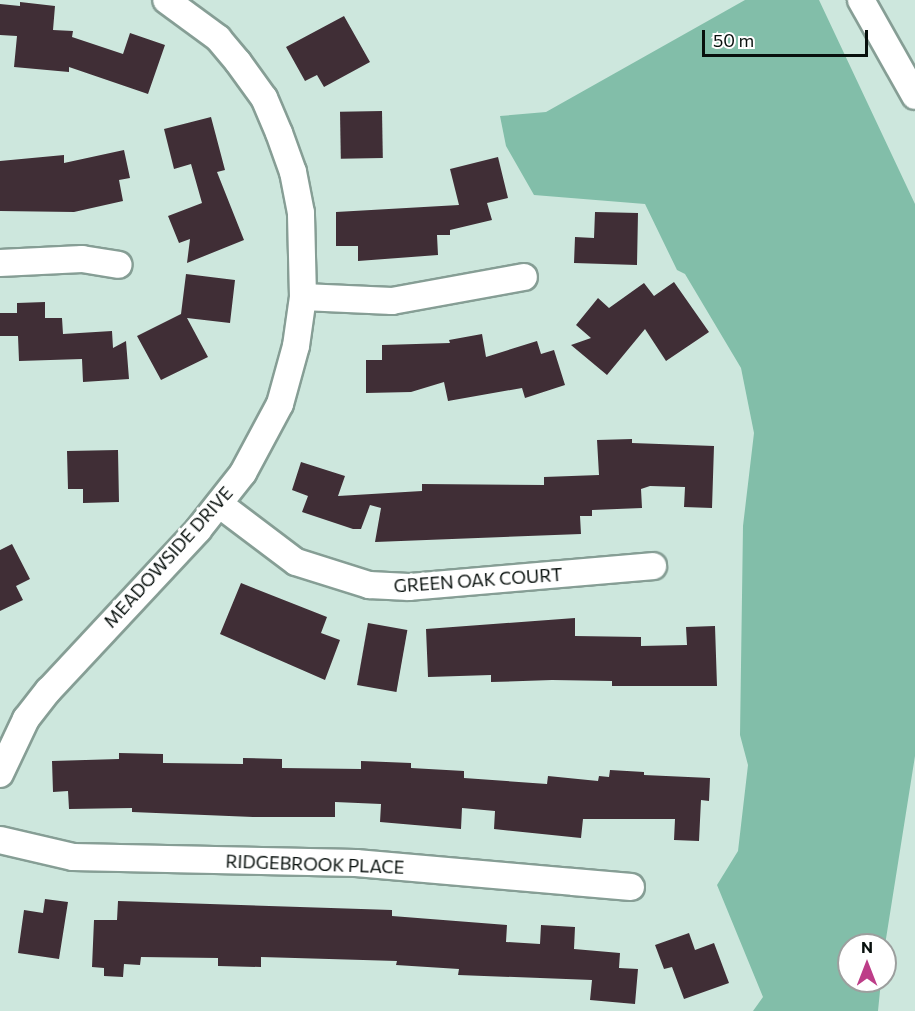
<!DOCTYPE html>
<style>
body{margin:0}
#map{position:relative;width:915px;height:1011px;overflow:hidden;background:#cde7dd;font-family:Commissioner,sans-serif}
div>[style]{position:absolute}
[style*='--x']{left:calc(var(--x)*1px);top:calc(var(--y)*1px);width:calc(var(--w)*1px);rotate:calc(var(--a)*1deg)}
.green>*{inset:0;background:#82bea9}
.building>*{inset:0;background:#402e36;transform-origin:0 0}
.roads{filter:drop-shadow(2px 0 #869e95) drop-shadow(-2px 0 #869e95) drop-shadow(0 2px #869e95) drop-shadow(0 -2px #869e95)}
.minor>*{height:26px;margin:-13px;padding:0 13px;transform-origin:13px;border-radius:13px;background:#fff}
span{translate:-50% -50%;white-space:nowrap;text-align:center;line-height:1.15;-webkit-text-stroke:6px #fff;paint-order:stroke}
.street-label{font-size:18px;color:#08100d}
.north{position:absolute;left:837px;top:933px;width:60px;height:60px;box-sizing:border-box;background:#fff;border:2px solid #9c9f9e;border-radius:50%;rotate:0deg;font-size:16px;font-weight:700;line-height:24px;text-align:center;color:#08100d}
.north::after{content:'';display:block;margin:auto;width:21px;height:27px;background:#bd3d88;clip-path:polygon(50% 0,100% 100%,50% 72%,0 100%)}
.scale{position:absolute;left:702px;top:30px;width:166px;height:27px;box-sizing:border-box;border:3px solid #08100d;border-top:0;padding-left:8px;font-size:18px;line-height:21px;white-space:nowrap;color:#08100d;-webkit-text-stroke:4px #fff;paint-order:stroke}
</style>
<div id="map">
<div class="green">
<div style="clip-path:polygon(745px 0,819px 0,915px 204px,915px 756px,885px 945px,849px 945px,849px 981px,881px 981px,878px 1011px,753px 1011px,763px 997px,717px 885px,738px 851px,748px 765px,740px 735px,743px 526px,754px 433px,741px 368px,685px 274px,677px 270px,645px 204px,534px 195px,506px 146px,500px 116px,546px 112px)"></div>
</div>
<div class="building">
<div style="clip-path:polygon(20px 2px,55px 6px,53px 30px,73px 31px,72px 37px,123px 54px,130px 33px,165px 45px,148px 94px,69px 67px,69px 72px,14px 67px,17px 36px,0 35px,0 4px,20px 6px)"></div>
<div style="clip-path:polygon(344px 16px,370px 62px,324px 87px,317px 75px,305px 81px,286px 47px)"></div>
<div style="left:382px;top:111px;width:47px;height:42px;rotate:89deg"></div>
<div style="clip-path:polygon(211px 117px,225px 170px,217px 172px,244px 240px,187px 263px,190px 239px,179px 243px,168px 216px,202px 203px,191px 164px,174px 169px,164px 129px)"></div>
<div style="clip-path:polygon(124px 150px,130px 178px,119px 180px,123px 201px,74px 212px,0 211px,0 161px,64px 155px,64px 163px)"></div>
<div style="clip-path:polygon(498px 157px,508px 198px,487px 203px,492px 220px,450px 230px,450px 235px,437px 235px,438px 255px,358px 261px,358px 246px,336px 246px,336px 212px,459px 205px,450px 169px)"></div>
<div style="clip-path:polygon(595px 212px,638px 213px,637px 265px,574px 263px,575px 237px,594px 238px)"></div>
<div style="clip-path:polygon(186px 274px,235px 280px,230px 323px,187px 318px,208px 357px,161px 380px,137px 336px,181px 314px)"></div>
<div style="clip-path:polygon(674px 282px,709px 332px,666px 361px,645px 329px,607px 375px,571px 345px,591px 338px,576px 325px,598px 298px,609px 308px,644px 283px,654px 296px)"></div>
<div style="clip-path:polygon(45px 302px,45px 318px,62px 318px,63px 334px,112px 331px,113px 348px,126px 341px,129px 379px,83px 382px,82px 359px,19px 361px,18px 336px,0 336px,0 313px,17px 313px,17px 303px)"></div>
<div style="clip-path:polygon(482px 334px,486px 357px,537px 341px,541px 354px,554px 350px,565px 385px,525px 398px,522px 388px,448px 401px,444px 382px,411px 392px,366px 393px,366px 360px,382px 360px,382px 345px,450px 343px,449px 340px)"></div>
<div style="clip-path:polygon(632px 439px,632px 443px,714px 446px,712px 508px,684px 507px,685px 487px,650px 486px,641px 489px,642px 508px,592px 510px,592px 516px,580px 516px,581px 534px,375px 542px,381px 508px,370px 505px,361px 529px,353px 529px,302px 512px,308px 496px,292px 490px,301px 462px,345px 476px,338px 496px,422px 491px,422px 484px,544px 485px,544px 477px,599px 475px,597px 440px)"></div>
<div style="clip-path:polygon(118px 450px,119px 502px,83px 503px,83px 489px,68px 489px,67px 451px)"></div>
<div style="clip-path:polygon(12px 544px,30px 579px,16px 586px,23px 600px,0 611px,0 550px)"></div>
<div style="clip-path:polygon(241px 583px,327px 617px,321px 633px,340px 640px,325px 680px,220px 634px)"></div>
<div style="clip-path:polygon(575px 618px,575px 636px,641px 637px,641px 646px,687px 645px,686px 627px,715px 626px,717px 686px,612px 686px,612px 681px,552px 680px,491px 682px,491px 675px,428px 677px,426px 629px)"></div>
<div style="left:368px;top:623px;width:40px;height:63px;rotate:10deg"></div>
<div style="clip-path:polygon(119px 753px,163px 754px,163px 763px,243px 764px,243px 758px,282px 759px,282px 768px,361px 769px,361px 761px,411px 763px,411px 768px,464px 771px,464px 778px,547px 784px,548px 776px,598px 781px,599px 776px,609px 777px,610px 770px,644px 772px,644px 775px,710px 778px,709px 801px,701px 800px,699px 841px,674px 840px,675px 819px,583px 819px,581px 838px,494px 829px,495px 811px,462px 808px,461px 829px,380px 822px,381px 804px,335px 802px,335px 817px,253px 817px,132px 812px,132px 808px,69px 809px,68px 791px,53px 792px,52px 761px,119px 759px)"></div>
<div style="clip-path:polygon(45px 899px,68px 902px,59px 959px,18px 953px,24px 910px,43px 913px)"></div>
<div style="clip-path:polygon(118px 901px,392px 910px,392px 916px,507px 925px,506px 942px,540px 944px,541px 925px,575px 927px,574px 949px,620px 953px,619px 968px,638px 969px,635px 1004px,590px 1000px,592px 980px,458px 975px,459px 969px,396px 965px,397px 961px,261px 957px,261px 967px,218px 966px,218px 958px,141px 957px,140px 965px,124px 964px,123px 977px,104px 976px,104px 968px,92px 967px,94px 920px,117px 920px)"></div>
<div style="clip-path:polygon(689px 933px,695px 950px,714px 943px,729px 983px,684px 999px,672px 967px,664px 969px,655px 945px)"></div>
</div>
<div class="roads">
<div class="minor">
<div style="--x:861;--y:0;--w:110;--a:60.6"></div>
<div style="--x:0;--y:263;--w:82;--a:-2.8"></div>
<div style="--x:82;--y:259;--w:37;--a:9"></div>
<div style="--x:303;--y:297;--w:89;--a:2.6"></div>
<div style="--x:392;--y:301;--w:134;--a:-10.3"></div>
<div style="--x:219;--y:504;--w:96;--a:37"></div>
<div style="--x:296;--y:562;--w:77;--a:17.5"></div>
<div style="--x:369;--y:585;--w:40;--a:2.9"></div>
<div style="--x:409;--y:587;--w:245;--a:-4.9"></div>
<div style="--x:0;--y:774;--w:61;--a:-64.7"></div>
<div style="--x:26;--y:719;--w:37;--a:-52"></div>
<div style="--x:49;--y:690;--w:219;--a:-47"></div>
<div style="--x:198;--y:530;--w:73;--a:-51.7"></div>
<div style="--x:243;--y:473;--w:78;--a:-61.8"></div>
<div style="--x:280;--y:404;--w:60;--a:-74.6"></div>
<div style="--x:296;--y:346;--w:49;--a:-81.9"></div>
<div style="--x:303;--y:297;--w:84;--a:-91.4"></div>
<div style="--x:301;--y:213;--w:42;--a:-101"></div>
<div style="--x:293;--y:172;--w:41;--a:-109.7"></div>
<div style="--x:279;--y:133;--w:38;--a:-113"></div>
<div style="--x:264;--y:98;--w:44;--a:-125.8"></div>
<div style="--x:238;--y:62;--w:31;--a:-130"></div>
<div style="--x:218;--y:38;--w:64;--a:-143.8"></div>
<div style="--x:0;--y:840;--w:75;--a:13.1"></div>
<div style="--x:73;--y:857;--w:283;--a:1.2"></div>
<div style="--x:356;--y:863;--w:276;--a:5"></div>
</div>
</div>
<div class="street-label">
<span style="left:168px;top:557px;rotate:-48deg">MEADOWSIDE DRIVE</span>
<span style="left:478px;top:580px;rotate:-4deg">GREEN OAK COURT</span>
<span style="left:315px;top:864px;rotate:2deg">RIDGEBROOK PLACE</span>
</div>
<div class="north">N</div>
<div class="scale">50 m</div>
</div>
